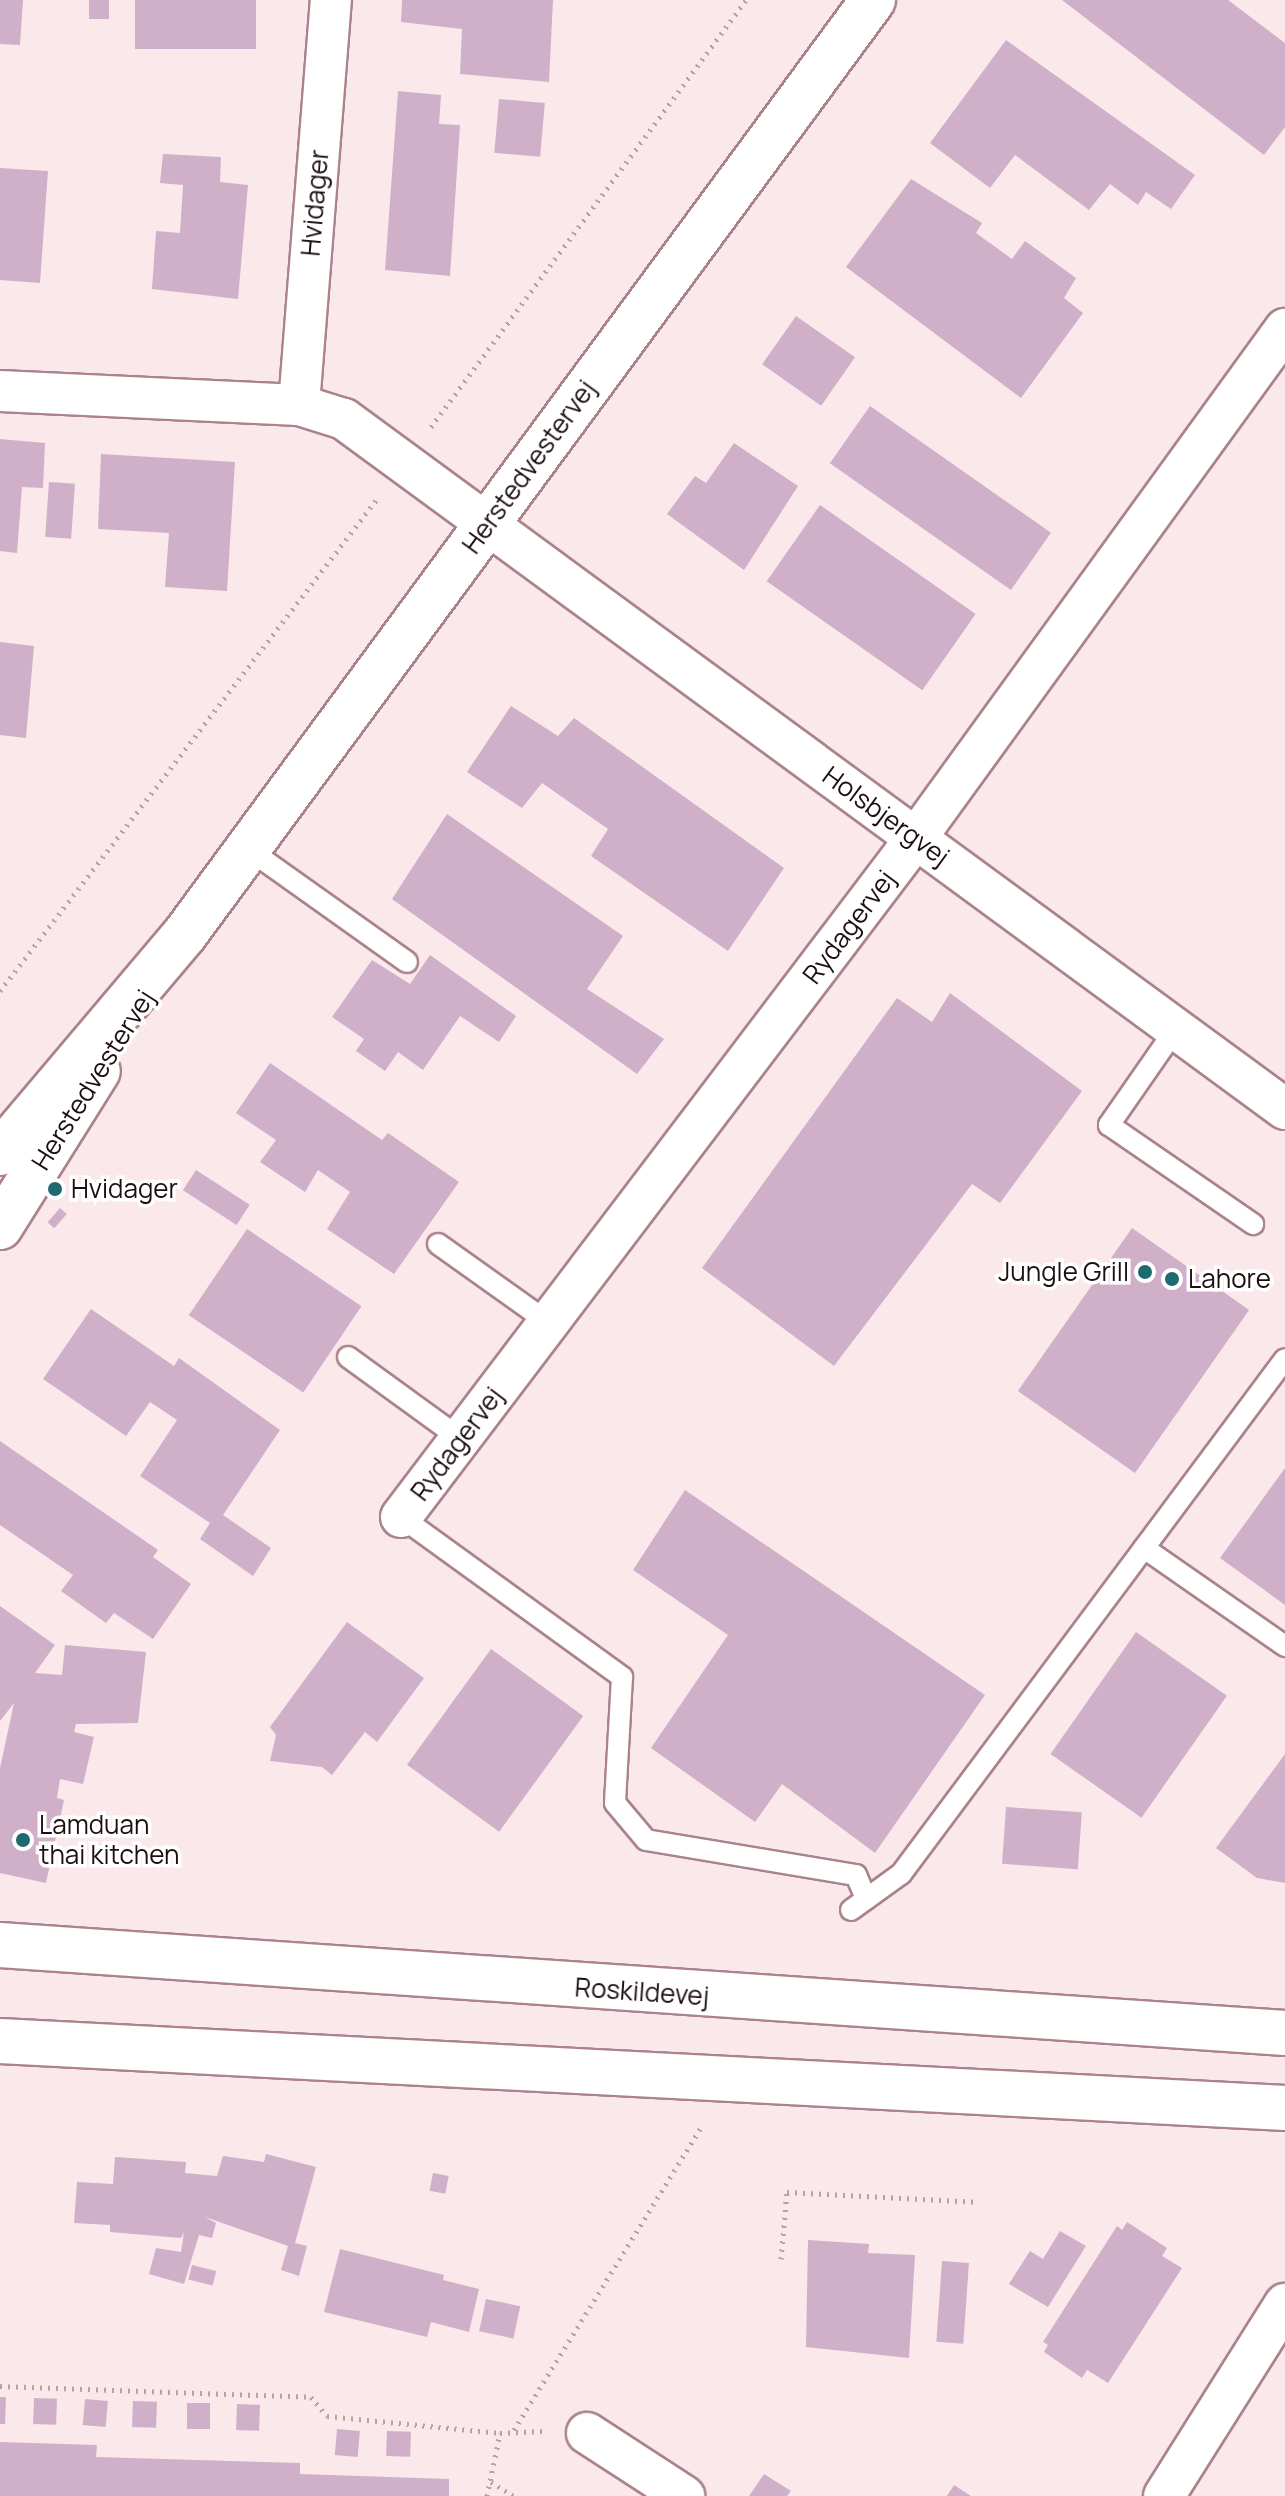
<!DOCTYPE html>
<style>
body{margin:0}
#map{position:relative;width:1285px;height:2496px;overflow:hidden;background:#fae8eb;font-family:Manrope,sans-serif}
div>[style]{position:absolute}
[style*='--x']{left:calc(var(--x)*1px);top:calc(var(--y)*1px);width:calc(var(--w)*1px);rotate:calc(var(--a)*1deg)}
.building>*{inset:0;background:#d0b0c8;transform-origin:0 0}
.path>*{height:5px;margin-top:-2.5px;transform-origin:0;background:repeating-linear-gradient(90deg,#b3a3a5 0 2px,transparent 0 8px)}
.roads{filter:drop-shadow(2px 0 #ab838a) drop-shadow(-2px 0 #ab838a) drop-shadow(0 2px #ab838a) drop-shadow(0 -2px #ab838a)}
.lane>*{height:20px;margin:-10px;padding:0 10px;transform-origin:10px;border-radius:10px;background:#fff}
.street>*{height:40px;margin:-20px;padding:0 20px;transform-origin:20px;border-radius:20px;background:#fff}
.secondary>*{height:44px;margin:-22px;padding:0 22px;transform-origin:22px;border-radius:22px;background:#fff}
.dots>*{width:22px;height:22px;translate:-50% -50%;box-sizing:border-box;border:4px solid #fff;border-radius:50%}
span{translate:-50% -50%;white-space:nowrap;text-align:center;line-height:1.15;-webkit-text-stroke:7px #fff;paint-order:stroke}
.street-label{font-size:26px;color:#1d0f11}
.poi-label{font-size:26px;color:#1d0f11}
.left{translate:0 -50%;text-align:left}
.right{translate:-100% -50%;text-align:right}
</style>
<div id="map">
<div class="building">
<div style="clip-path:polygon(0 0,23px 0,20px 45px,0 44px)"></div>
<div style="left:89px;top:0;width:20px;height:19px"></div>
<div style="left:135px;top:0;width:121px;height:49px"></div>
<div style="clip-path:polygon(402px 0,553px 0,549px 82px,460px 74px,462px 29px,401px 22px)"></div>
<div style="clip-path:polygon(1062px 0,1228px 0,1285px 43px,1285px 127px,1264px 155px)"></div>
<div style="clip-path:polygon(1006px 40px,1195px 175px,1171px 209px,1146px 192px,1138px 205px,1110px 184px,1089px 210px,1015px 155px,990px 188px,930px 143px)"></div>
<div style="clip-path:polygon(398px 91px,441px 95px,439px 124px,460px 125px,450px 276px,385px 270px)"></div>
<div style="left:499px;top:99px;width:46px;height:54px;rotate:5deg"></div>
<div style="clip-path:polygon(163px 154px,221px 157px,220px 182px,248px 185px,238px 299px,152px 289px,156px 231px,180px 233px,183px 185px,160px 183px)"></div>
<div style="clip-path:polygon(0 168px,48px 171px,40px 283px,0 280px)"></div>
<div style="clip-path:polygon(911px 179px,982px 223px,976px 233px,1012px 259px,1025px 241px,1076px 278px,1064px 298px,1083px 313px,1021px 398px,846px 267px)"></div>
<div style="left:796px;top:316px;width:72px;height:59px;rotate:35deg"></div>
<div style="left:870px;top:406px;width:221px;height:70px;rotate:35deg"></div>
<div style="clip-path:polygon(0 439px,45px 443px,43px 488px,22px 487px,17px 553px,0 551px)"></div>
<div style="clip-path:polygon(734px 443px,798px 486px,744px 570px,667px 514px,695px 476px,706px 483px)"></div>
<div style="clip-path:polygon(101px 454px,235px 462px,227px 591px,165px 587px,169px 533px,98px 529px)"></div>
<div style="left:49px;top:482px;width:26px;height:55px;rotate:4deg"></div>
<div style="left:820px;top:505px;width:190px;height:93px;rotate:35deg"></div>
<div style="clip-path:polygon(0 642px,34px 646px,26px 738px,0 735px)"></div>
<div style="clip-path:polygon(511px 706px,558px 736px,574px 718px,784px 868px,728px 951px,591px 856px,608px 829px,542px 783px,522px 808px,467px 772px)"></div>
<div style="clip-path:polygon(447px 814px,623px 936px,587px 989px,664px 1039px,637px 1074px,392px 899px)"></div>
<div style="clip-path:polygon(430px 955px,516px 1016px,499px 1042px,460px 1016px,423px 1070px,398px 1052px,385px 1071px,356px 1051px,364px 1039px,332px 1017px,372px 960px,410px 984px)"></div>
<div style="clip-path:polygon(950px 993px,1082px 1091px,1000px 1203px,972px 1184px,834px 1366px,702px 1268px,897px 998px,932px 1022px)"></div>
<div style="clip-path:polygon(270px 1063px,382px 1140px,388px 1133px,459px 1182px,394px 1274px,327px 1229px,350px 1192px,318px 1170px,305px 1192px,260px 1162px,276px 1140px,236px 1113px)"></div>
<div style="left:196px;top:1170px;width:64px;height:24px;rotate:33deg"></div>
<div style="left:60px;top:1208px;width:9px;height:19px;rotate:41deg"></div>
<div style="left:1132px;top:1228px;width:143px;height:199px;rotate:35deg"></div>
<div style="left:247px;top:1229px;width:138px;height:104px;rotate:34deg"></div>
<div style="clip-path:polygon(91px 1309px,174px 1366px,179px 1358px,280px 1430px,223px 1515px,271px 1548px,253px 1576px,200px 1539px,210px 1523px,140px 1476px,177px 1420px,150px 1402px,126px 1436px,43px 1379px)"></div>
<div style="clip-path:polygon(0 1441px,158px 1550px,153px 1557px,191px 1584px,153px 1639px,114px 1613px,106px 1623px,61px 1591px,73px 1575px,0 1525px)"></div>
<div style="clip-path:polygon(1285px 1468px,1285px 1605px,1220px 1558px)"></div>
<div style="clip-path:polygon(685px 1490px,985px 1695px,875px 1853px,782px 1784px,755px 1822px,651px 1748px,728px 1635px,633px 1570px)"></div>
<div style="clip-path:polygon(0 1606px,55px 1645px,35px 1673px,62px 1675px,65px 1645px,146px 1652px,138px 1723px,76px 1724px,74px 1732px,94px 1737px,83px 1784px,60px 1779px,57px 1798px,64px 1800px,46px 1883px,0 1873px,0 1768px,14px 1703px,0 1721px)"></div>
<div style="clip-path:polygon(347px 1622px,424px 1678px,377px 1742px,365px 1732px,332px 1775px,322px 1767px,270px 1761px,276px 1735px,270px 1727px)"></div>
<div style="left:1136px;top:1632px;width:111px;height:149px;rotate:35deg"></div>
<div style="left:491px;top:1649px;width:114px;height:143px;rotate:36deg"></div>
<div style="clip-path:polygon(1285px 1754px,1285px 1883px,1257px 1878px,1216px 1848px)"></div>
<div style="left:1006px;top:1807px;width:76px;height:57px;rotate:4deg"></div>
<div style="clip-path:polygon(266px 2154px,316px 2167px,295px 2243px,307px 2246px,299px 2276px,281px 2270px,288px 2246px,205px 2217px,216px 2223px,212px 2238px,199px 2235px,184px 2284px,149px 2274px,156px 2248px,181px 2252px,184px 2232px,181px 2238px,110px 2232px,110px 2225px,74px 2223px,77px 2182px,113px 2184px,115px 2157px,186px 2162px,185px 2173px,217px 2176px,223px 2156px,264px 2162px)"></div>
<div style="left:433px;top:2173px;width:16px;height:18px;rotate:11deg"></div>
<div style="clip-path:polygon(1127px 2222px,1167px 2248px,1162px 2256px,1182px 2268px,1108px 2383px,1087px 2370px,1082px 2378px,1044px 2352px,1048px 2345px,1043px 2342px,1117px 2226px,1122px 2230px)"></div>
<div style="clip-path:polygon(1060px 2231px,1086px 2246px,1048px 2307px,1009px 2284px,1030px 2251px,1043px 2259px)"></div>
<div style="clip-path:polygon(808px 2240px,869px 2244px,868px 2253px,915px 2255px,909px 2358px,806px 2347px)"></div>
<div style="clip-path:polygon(340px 2249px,444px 2275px,443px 2280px,479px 2289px,469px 2332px,431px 2322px,427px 2337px,324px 2312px)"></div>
<div style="left:942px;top:2261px;width:27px;height:81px;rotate:4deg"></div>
<div style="left:192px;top:2265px;width:25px;height:15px;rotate:14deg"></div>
<div style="left:486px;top:2299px;width:35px;height:33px;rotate:12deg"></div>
<div style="clip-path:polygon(0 2397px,6px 2397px,5px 2424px,0 2424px)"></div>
<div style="left:34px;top:2398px;width:23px;height:26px;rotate:2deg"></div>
<div style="left:85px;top:2399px;width:23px;height:26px;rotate:5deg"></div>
<div style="left:133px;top:2401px;width:24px;height:26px;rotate:2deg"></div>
<div style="left:187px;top:2403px;width:23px;height:26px"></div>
<div style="left:237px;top:2404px;width:23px;height:26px;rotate:2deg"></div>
<div style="left:337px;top:2429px;width:23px;height:26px;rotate:5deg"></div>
<div style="left:387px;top:2431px;width:24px;height:25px;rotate:2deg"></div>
<div style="clip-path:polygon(0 2442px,97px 2445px,96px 2457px,300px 2463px,300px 2474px,449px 2479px,449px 2496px,0 2496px)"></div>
<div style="clip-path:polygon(764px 2474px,791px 2491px,787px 2496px,749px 2496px)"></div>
<div style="clip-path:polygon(954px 2485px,971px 2496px,947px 2496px)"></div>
</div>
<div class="path">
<div style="--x:431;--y:427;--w:531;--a:-53.58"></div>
<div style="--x:0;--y:991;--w:620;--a:-52.54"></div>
<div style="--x:781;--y:2259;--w:67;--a:-84.9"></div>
<div style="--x:787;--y:2192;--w:188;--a:3"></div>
<div style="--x:0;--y:2386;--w:311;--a:2"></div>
<div style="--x:311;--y:2397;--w:25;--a:50"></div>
<div style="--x:327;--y:2416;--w:174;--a:5.6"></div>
<div style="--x:514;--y:2430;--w:360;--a:-58.3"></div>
<div style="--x:491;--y:2482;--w:26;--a:32"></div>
<div style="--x:487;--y:2496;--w:64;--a:-78.3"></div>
<div style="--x:500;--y:2433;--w:42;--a:-2.7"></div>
</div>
<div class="roads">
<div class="lane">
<div style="--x:248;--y:849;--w:195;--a:35.4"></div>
<div style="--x:1175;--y:1030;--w:116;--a:124.8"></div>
<div style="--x:1109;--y:1125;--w:175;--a:34.5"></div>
<div style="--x:438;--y:1244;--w:136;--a:35.4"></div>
<div style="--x:348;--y:1357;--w:140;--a:36"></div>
<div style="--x:401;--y:1517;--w:273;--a:35.9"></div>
<div style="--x:622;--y:1677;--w:126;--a:93.2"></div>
<div style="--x:615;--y:1803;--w:48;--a:50"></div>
<div style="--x:646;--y:1840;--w:213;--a:9.5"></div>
<div style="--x:856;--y:1875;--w:26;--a:67"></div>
<div style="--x:1144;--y:1548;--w:172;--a:34.8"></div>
<div style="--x:851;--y:1910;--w:62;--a:-35.8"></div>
<div style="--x:901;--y:1874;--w:642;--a:-53.29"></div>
</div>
<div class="street">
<div style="--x:0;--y:391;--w:299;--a:2.7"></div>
<div style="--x:299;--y:405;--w:47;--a:17.3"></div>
<div style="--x:344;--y:419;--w:1167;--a:36.25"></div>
<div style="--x:299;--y:405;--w:406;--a:-85.5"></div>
<div style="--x:401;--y:1517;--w:852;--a:-52.82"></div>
<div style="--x:916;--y:838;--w:629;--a:-54.06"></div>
<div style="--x:587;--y:2433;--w:116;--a:33"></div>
<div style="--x:1164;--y:2496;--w:227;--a:-57.8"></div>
</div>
<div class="secondary">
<div style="--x:0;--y:1153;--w:287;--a:-49.8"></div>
<div style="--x:185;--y:934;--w:1160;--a:-53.62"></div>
<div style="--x:0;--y:1227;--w:184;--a:-57.9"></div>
<div style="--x:0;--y:1945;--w:1288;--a:3.92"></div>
<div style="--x:0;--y:2041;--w:1287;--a:2.98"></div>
</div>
</div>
<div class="dots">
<div style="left:55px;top:1189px;background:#1e6a71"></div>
<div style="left:1145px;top:1272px;background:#1e6a71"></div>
<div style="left:1172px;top:1279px;background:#1e6a71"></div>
<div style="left:23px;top:1840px;background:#1e6a71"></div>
</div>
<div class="street-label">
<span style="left:315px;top:203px;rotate:-85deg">Hvidager</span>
<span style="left:529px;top:467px;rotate:-54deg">Herstedvestervej</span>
<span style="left:886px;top:816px;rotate:36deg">Holsbjergvej</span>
<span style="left:849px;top:927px;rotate:-53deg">Rydagervej</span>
<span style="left:93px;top:1080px;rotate:-58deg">Herstedvestervej</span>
<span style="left:457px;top:1444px;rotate:-53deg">Rydagervej</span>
<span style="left:642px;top:1992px;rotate:4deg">Roskildevej</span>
</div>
<div class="poi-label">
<span class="left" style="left:71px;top:1189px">Hvidager</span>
<span class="right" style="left:1129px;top:1272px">Jungle Grill</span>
<span class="left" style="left:1188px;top:1279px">Lahore</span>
<span class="left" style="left:39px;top:1840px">Lamduan<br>thai kitchen</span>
</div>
</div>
